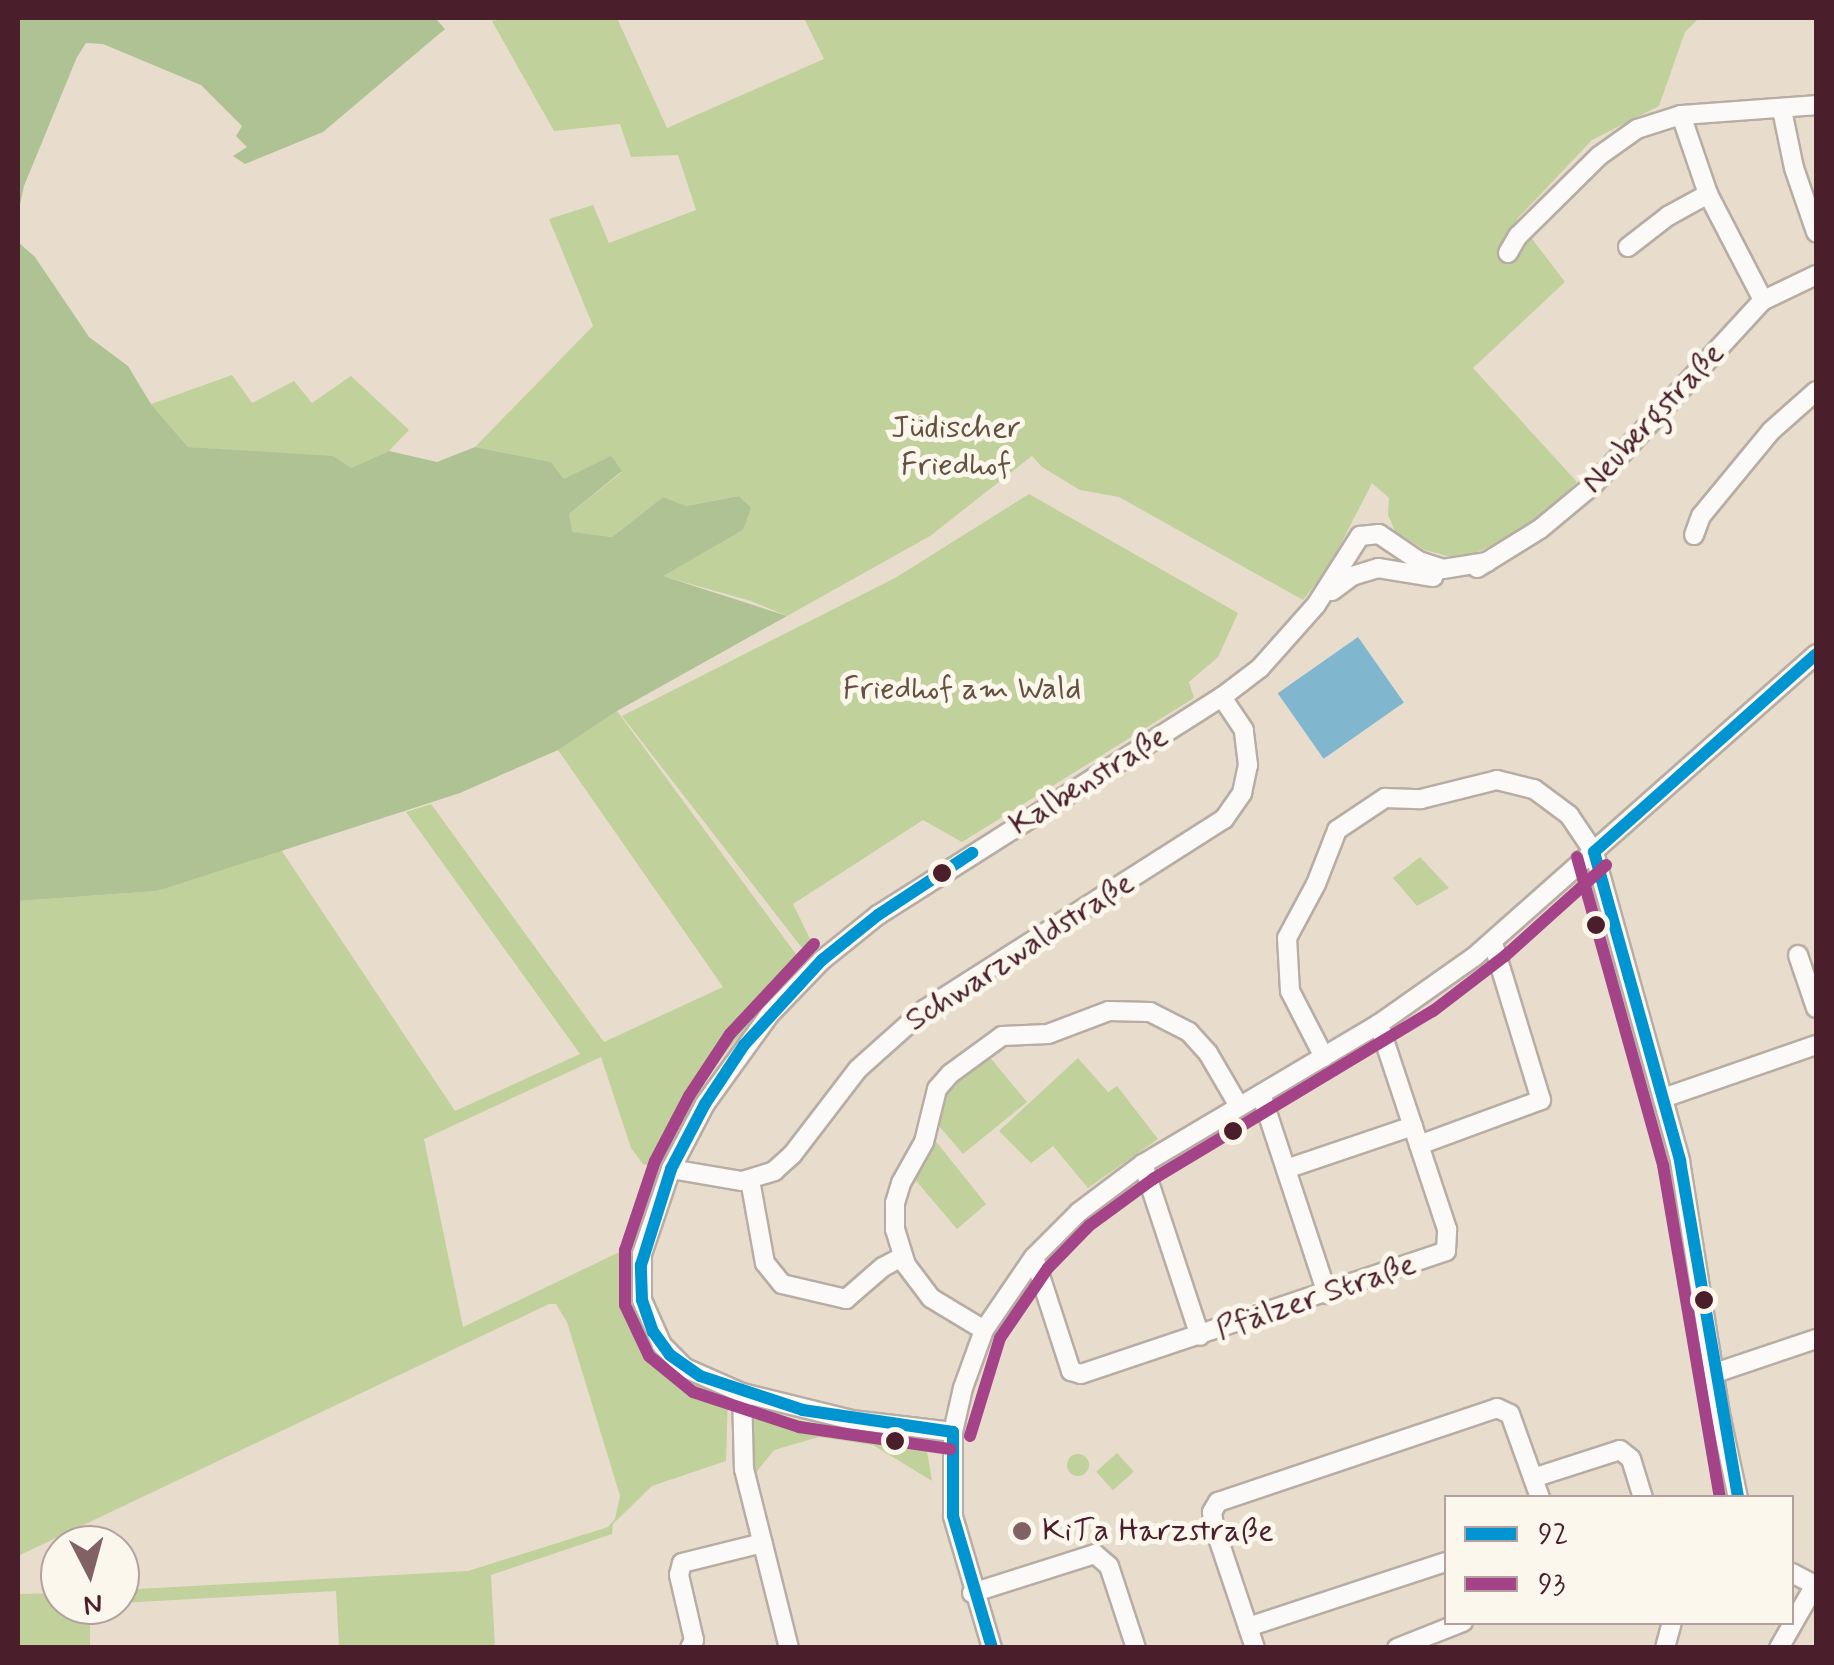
<!DOCTYPE html>
<meta charset="utf-8">
<style>
body{margin:0}
#map{position:relative;width:1834px;height:1665px;overflow:hidden;background:#e8ddcd;font-family:Mynerve,sans-serif}
div>[style]{position:absolute}
[style*='--x']{left:calc(var(--x)*1px);top:calc(var(--y)*1px);width:calc(var(--w)*1px);rotate:calc(var(--a)*1deg)}
.green>*{inset:0;background:#c0d19b;transform-origin:0 0}
.round{border-radius:50%}
.forest>*{inset:0;background:#afc293}
.water>*{inset:0;background:#80b6ce;transform-origin:0 0}
.roads{filter:drop-shadow(2px 0 #b8ada4) drop-shadow(-2px 0 #b8ada4) drop-shadow(0 2px #b8ada4) drop-shadow(0 -2px #b8ada4)}
.street>*{height:18px;margin:-9px;padding:0 9px;transform-origin:9px;border-radius:9px;background:#fcfaf8}
.bus-1>*{height:12px;margin:-6px;padding:0 6px;transform-origin:6px;border-radius:6px;background:#0095d0}
.bus-2>*{height:12px;margin:-6px;padding:0 6px;transform-origin:6px;border-radius:6px;background:#a54388}
.dots>*{width:28px;height:28px;translate:-50% -50%;box-sizing:border-box;border:5px solid #fbf7ec;border-radius:50%}
span{translate:-50% -50%;white-space:nowrap;text-align:center;line-height:1.15;-webkit-text-stroke:10px #fbf7ec;paint-order:stroke}
.street-label{font-size:32px;color:#4a1f2b}
.park-label{font-size:32px;color:#645140}
.poi-label{font-size:32px;color:#4a1f2b}
.left{translate:0 -50%;text-align:left}
.frame{position:absolute;inset:0;border:20px solid #4a1f2b;pointer-events:none}
.legend{position:absolute;left:1444px;top:1495px;width:350px;height:130px;box-sizing:border-box;background:#fbf7ec;border:2px solid #b4a19f;margin:0;padding:12px 18px;list-style:none;font-size:30px;color:#4a1f2b}
.legend li{display:flex;align-items:center;gap:20px;height:50px}
.legend b{width:50px;border:2px solid #b4a19f}
.north{position:absolute;left:40px;top:1525px;width:100px;height:100px;box-sizing:border-box;background:#fbf7ec;border:2px solid #b4a19f;border-radius:50%;rotate:174deg;font-size:28px;font-weight:700;line-height:40px;text-align:center;color:#4a1f2b}
.north::after{content:'';display:block;margin:auto;width:35px;height:45px;background:#816264;clip-path:polygon(50% 0,100% 100%,50% 72%,0 100%)}
</style>
<div id="map">
<div class="green">
<div style="clip-path:polygon(508px 18px,617px 18px,667px 128px,824px 59px,804px 18px,1699px 18px,1685px 32px,1659px 106px,1592px 140px,1517px 219px,1565px 282px,1473px 368px,1577px 482px,1550px 509px,1511px 536px,1469px 556px,1447px 556px,1425px 550px,1395px 531px,1388px 515px,1389px 498px,1372px 483px,1329px 567px,1303px 600px,1119px 497px,1080px 490px,1042px 467px,1032px 456px,930px 536px,787px 616px,751px 601px,662px 576px,743px 530px,739px 496px,685px 506px,663px 497px,612px 537px,571px 532px,569px 514px,622px 472px,564px 479px,551px 462px,475px 447px,593px 326px,549px 219px,593px 205px,609px 243px,696px 210px,678px 155px,631px 157px,620px 124px,554px 131px,492px 21px)"></div>
<div style="clip-path:polygon(232px 375px,252px 403px,294px 381px,312px 403px,351px 376px,409px 430px,389px 451px,351px 468px,254px 452px,188px 447px,151px 404px)"></div>
<div style="clip-path:polygon(1029px 494px,1238px 613px,1218px 657px,1189px 682px,1194px 698px,962px 842px,923px 820px,793px 904px,812px 943px,802px 948px,622px 716px,895px 578px)"></div>
<div style="clip-path:polygon(617px 711px,801px 961px,712px 1069px,659px 1168px,643px 1164px,631px 1148px,601px 1057px,424px 1139px,463px 1327px,632px 1246px,631px 1305px,644px 1338px,662px 1363px,692px 1383px,728px 1396px,726px 1461px,652px 1486px,613px 1524px,612px 1534px,491px 1575px,495px 1647px,339px 1647px,336px 1591px,120px 1603px,120px 1590px,468px 1571px,608px 1527px,615px 1519px,620px 1496px,567px 1322px,556px 1304px,549px 1304px,18px 1556px,18px 901px,157px 891px,280px 848px,455px 1111px,580px 1054px,406px 812px,431px 804px,604px 1042px,723px 987px,558px 750px)"></div>
<div style="clip-path:polygon(1420px 857px,1449px 888px,1417px 906px,1393px 878px)"></div>
<div style="clip-path:polygon(987px 1054px,1027px 1102px,963px 1154px,939px 1126px,941px 1102px,946px 1088px)"></div>
<div style="clip-path:polygon(1078px 1058px,1108px 1092px,1117px 1086px,1158px 1139px,1088px 1188px,1053px 1146px,1031px 1163px,999px 1131px)"></div>
<div style="clip-path:polygon(934px 1139px,986px 1204px,957px 1229px,912px 1176px)"></div>
<div style="clip-path:polygon(765px 1412px,842px 1430px,899px 1435px,926px 1445px,932px 1481px,873px 1445px,819px 1437px,774px 1450px,754px 1475px,749px 1417px)"></div>
<div style="left:1117px;top:1453px;width:25px;height:28px;rotate:48deg"></div>
<div class="round" style="left:1067px;top:1454px;width:22px;height:22px"></div>
<div style="clip-path:polygon(60px 1593px,60px 1605px,90px 1605px,90px 1647px,18px 1647px,18px 1594px)"></div>
</div>
<div class="forest">
<div style="clip-path:polygon(18px 18px,435px 18px,445px 29px,323px 132px,245px 164px,233px 156px,247px 147px,236px 136px,242px 126px,201px 85px,103px 44px,86px 43px,77px 57px,24px 186px,18px 214px)"></div>
<div style="clip-path:polygon(18px 242px,35px 257px,89px 337px,128px 366px,151px 404px,188px 447px,333px 456px,351px 468px,389px 451px,437px 462px,475px 447px,551px 462px,564px 479px,611px 456px,622px 471px,569px 514px,572px 532px,612px 537px,663px 497px,686px 506px,739px 496px,751px 508px,743px 530px,663px 576px,787px 616px,617px 711px,558px 750px,460px 793px,157px 891px,18px 901px)"></div>
</div>
<div class="water">
<div style="left:1358px;top:637px;width:80px;height:98px;rotate:55deg"></div>
</div>
<div class="roads">
<div class="street">
<div style="--x:1782;--y:110;--w:59;--a:78.3"></div>
<div style="--x:1794;--y:168;--w:68;--a:71"></div>
<div style="--x:1681;--y:115;--w:83;--a:71.1"></div>
<div style="--x:1708;--y:194;--w:119;--a:62.6"></div>
<div style="--x:1628;--y:247;--w:51;--a:-37.8"></div>
<div style="--x:1668;--y:216;--w:46;--a:-28.8"></div>
<div style="--x:1508;--y:253;--w:20;--a:-60"></div>
<div style="--x:1518;--y:236;--w:114;--a:-44.6"></div>
<div style="--x:1599;--y:156;--w:47;--a:-35.4"></div>
<div style="--x:1637;--y:129;--w:46;--a:-17.7"></div>
<div style="--x:1681;--y:115;--w:135;--a:-4.2"></div>
<div style="--x:1694;--y:535;--w:20;--a:-70"></div>
<div style="--x:1701;--y:516;--w:110;--a:-50.5"></div>
<div style="--x:1771;--y:431;--w:60;--a:-41.6"></div>
<div style="--x:1477;--y:568;--w:74;--a:-31.8"></div>
<div style="--x:1540;--y:529;--w:69;--a:-39.7"></div>
<div style="--x:1593;--y:485;--w:250;--a:-47.4"></div>
<div style="--x:1762;--y:301;--w:60;--a:-25.7"></div>
<div style="--x:1332;--y:591;--w:25;--a:-37"></div>
<div style="--x:1352;--y:576;--w:27;--a:-17"></div>
<div style="--x:1378;--y:568;--w:56;--a:9.3"></div>
<div style="--x:1798;--y:955;--w:56;--a:71.2"></div>
<div style="--x:1324;--y:1057;--w:74;--a:-117.3"></div>
<div style="--x:1290;--y:991;--w:53;--a:-93.2"></div>
<div style="--x:1287;--y:938;--w:61;--a:-61.8"></div>
<div style="--x:1316;--y:884;--w:58;--a:-68.7"></div>
<div style="--x:1337;--y:830;--w:58;--a:-33.7"></div>
<div style="--x:1385;--y:798;--w:36;--a:2"></div>
<div style="--x:1421;--y:799;--w:78;--a:-14"></div>
<div style="--x:1497;--y:780;--w:38;--a:14"></div>
<div style="--x:1534;--y:789;--w:44;--a:36.6"></div>
<div style="--x:1569;--y:815;--w:45;--a:56"></div>
<div style="--x:1594;--y:852;--w:321;--a:74.4"></div>
<div style="--x:1680;--y:1161;--w:256;--a:81"></div>
<div style="--x:1720;--y:1414;--w:86;--a:77.9"></div>
<div style="--x:1261;--y:1094;--w:211;--a:71.7"></div>
<div style="--x:1663;--y:1098;--w:162;--a:-19.1"></div>
<div style="--x:1419;--y:1145;--w:130;--a:-20.2"></div>
<div style="--x:1541;--y:1100;--w:164;--a:-107"></div>
<div style="--x:1143;--y:1164;--w:181;--a:71.7"></div>
<div style="--x:671;--y:1169;--w:72;--a:9.6"></div>
<div style="--x:742;--y:1181;--w:34;--a:-17"></div>
<div style="--x:774;--y:1171;--w:24;--a:-42"></div>
<div style="--x:792;--y:1155;--w:108;--a:-52.5"></div>
<div style="--x:858;--y:1069;--w:89;--a:-41.8"></div>
<div style="--x:924;--y:1010;--w:356;--a:-32.5"></div>
<div style="--x:1224;--y:819;--w:32;--a:-55"></div>
<div style="--x:1242;--y:793;--w:29;--a:-78"></div>
<div style="--x:1248;--y:765;--w:35;--a:-97"></div>
<div style="--x:1244;--y:730;--w:40;--a:-124"></div>
<div style="--x:1286;--y:1169;--w:134;--a:-18.7"></div>
<div style="--x:750;--y:1180;--w:84;--a:79.8"></div>
<div style="--x:765;--y:1263;--w:27;--a:51"></div>
<div style="--x:782;--y:1284;--w:66;--a:13.2"></div>
<div style="--x:846;--y:1299;--w:49;--a:-40.9"></div>
<div style="--x:883;--y:1267;--w:21;--a:-28"></div>
<div style="--x:1034;--y:1257;--w:120;--a:72"></div>
<div style="--x:1071;--y:1371;--w:10;--a:17"></div>
<div style="--x:1081;--y:1374;--w:385;--a:-18.6"></div>
<div style="--x:1446;--y:1251;--w:22;--a:-87"></div>
<div style="--x:1447;--y:1229;--w:216;--a:-108.4"></div>
<div style="--x:984;--y:1330;--w:62;--a:-148.9"></div>
<div style="--x:931;--y:1298;--w:41;--a:-127.1"></div>
<div style="--x:906;--y:1265;--w:37;--a:-107"></div>
<div style="--x:895;--y:1230;--w:27;--a:-90"></div>
<div style="--x:895;--y:1203;--w:21;--a:-73"></div>
<div style="--x:901;--y:1183;--w:47;--a:-60.7"></div>
<div style="--x:924;--y:1142;--w:55;--a:-76.2"></div>
<div style="--x:937;--y:1089;--w:20;--a:-49"></div>
<div style="--x:950;--y:1074;--w:64;--a:-36.2"></div>
<div style="--x:1002;--y:1036;--w:46;--a:-2.5"></div>
<div style="--x:1048;--y:1034;--w:65;--a:-20.7"></div>
<div style="--x:1109;--y:1011;--w:41;--a:1.4"></div>
<div style="--x:1150;--y:1012;--w:44;--a:27.1"></div>
<div style="--x:1189;--y:1032;--w:28;--a:48"></div>
<div style="--x:1208;--y:1053;--w:61;--a:59.7"></div>
<div style="--x:1715;--y:1373;--w:107;--a:-18.6"></div>
<div style="--x:742;--y:1393;--w:76;--a:88.5"></div>
<div style="--x:744;--y:1469;--w:185;--a:75.9"></div>
<div style="--x:953;--y:1432;--w:102;--a:-173.2"></div>
<div style="--x:852;--y:1420;--w:113;--a:-166.2"></div>
<div style="--x:742;--y:1393;--w:62;--a:-156.3"></div>
<div style="--x:685;--y:1368;--w:33;--a:-135"></div>
<div style="--x:662;--y:1345;--w:49;--a:-114"></div>
<div style="--x:642;--y:1300;--w:46;--a:-90"></div>
<div style="--x:642;--y:1254;--w:90;--a:-71.2"></div>
<div style="--x:671;--y:1169;--w:73;--a:-62.4"></div>
<div style="--x:705;--y:1104;--w:111;--a:-54.2"></div>
<div style="--x:770;--y:1014;--w:75;--a:-46.1"></div>
<div style="--x:822;--y:960;--w:72;--a:-38.8"></div>
<div style="--x:878;--y:915;--w:407;--a:-32.4"></div>
<div style="--x:1222;--y:697;--w:48;--a:-37.3"></div>
<div style="--x:1260;--y:668;--w:84;--a:-48.4"></div>
<div style="--x:1316;--y:605;--w:82;--a:-57.5"></div>
<div style="--x:1360;--y:536;--w:19;--a:-6"></div>
<div style="--x:1379;--y:534;--w:48;--a:34"></div>
<div style="--x:1419;--y:561;--w:25;--a:18"></div>
<div style="--x:1443;--y:569;--w:45;--a:-9"></div>
<div style="--x:1533;--y:1478;--w:91;--a:-17.8"></div>
<div style="--x:1620;--y:1450;--w:14;--a:39"></div>
<div style="--x:1631;--y:1459;--w:41;--a:72.9"></div>
<div style="--x:1792;--y:1573;--w:27;--a:28"></div>
<div style="--x:972;--y:1593;--w:129;--a:-17.6"></div>
<div style="--x:1095;--y:1554;--w:18;--a:41"></div>
<div style="--x:1109;--y:1566;--w:86;--a:71.8"></div>
<div style="--x:1248;--y:1627;--w:208;--a:-18.2"></div>
<div style="--x:690;--y:1648;--w:9;--a:-63"></div>
<div style="--x:694;--y:1640;--w:67;--a:-103"></div>
<div style="--x:679;--y:1575;--w:12;--a:-76"></div>
<div style="--x:682;--y:1563;--w:83;--a:-13.9"></div>
<div style="--x:992;--y:1648;--w:138;--a:-106.5"></div>
<div style="--x:953;--y:1516;--w:84;--a:-90"></div>
<div style="--x:953;--y:1432;--w:45;--a:-77.2"></div>
<div style="--x:963;--y:1388;--w:62;--a:-70.1"></div>
<div style="--x:984;--y:1330;--w:88;--a:-55.6"></div>
<div style="--x:1034;--y:1257;--w:64;--a:-45"></div>
<div style="--x:1079;--y:1212;--w:80;--a:-36.9"></div>
<div style="--x:1143;--y:1164;--w:274;--a:-30.7"></div>
<div style="--x:1379;--y:1024;--w:116;--a:-35.2"></div>
<div style="--x:1474;--y:957;--w:457;--a:-41.5"></div>
<div style="--x:1255;--y:1648;--w:129;--a:-108.6"></div>
<div style="--x:1214;--y:1526;--w:14;--a:-98"></div>
<div style="--x:1212;--y:1512;--w:12;--a:-59"></div>
<div style="--x:1218;--y:1502;--w:294;--a:-18.6"></div>
<div style="--x:1497;--y:1408;--w:14;--a:25"></div>
<div style="--x:1510;--y:1414;--w:89;--a:70.3"></div>
<div style="--x:1397;--y:1648;--w:71;--a:-21.5"></div>
<div style="--x:1665;--y:1648;--w:27;--a:-75"></div>
<div style="--x:1779;--y:1648;--w:73;--a:-60.3"></div>
</div>
</div>
<div class="bus-1">
<div style="--x:1594;--y:852;--w:321;--a:74.4"></div>
<div style="--x:1680;--y:1161;--w:342;--a:80.2"></div>
<div style="--x:1594;--y:852;--w:297;--a:-41.7"></div>
<div style="--x:953;--y:1432;--w:152;--a:-171.7"></div>
<div style="--x:803;--y:1410;--w:108;--a:-161.7"></div>
<div style="--x:700;--y:1376;--w:37;--a:-145"></div>
<div style="--x:670;--y:1355;--w:29;--a:-126"></div>
<div style="--x:653;--y:1332;--w:34;--a:-109"></div>
<div style="--x:642;--y:1300;--w:35;--a:-92"></div>
<div style="--x:641;--y:1265;--w:101;--a:-72.6"></div>
<div style="--x:671;--y:1169;--w:73;--a:-62.4"></div>
<div style="--x:705;--y:1104;--w:71;--a:-56.5"></div>
<div style="--x:744;--y:1045;--w:115;--a:-47.5"></div>
<div style="--x:822;--y:960;--w:72;--a:-38.8"></div>
<div style="--x:878;--y:915;--w:113;--a:-33.4"></div>
<div style="--x:953;--y:1432;--w:84;--a:90"></div>
<div style="--x:953;--y:1516;--w:138;--a:73.5"></div>
</div>
<div class="bus-2">
<div style="--x:1577;--y:857;--w:320;--a:74.4"></div>
<div style="--x:1663;--y:1165;--w:338;--a:80.3"></div>
<div style="--x:814;--y:944;--w:123;--a:133"></div>
<div style="--x:730;--y:1034;--w:74;--a:123.5"></div>
<div style="--x:689;--y:1096;--w:73;--a:117.6"></div>
<div style="--x:655;--y:1161;--w:94;--a:108.6"></div>
<div style="--x:625;--y:1250;--w:55;--a:90"></div>
<div style="--x:625;--y:1305;--w:56;--a:64.8"></div>
<div style="--x:649;--y:1356;--w:57;--a:39.3"></div>
<div style="--x:693;--y:1392;--w:112;--a:18.3"></div>
<div style="--x:799;--y:1427;--w:153;--a:8.3"></div>
<div style="--x:970;--y:1436;--w:102;--a:-73"></div>
<div style="--x:1000;--y:1338;--w:85;--a:-55.6"></div>
<div style="--x:1048;--y:1268;--w:60;--a:-45.7"></div>
<div style="--x:1090;--y:1225;--w:78;--a:-36.1"></div>
<div style="--x:1153;--y:1179;--w:327;--a:-31"></div>
<div style="--x:1433;--y:1011;--w:91;--a:-37.4"></div>
<div style="--x:1505;--y:956;--w:136;--a:-42"></div>
</div>
<div class="dots">
<div style="left:942px;top:873px;background:#4a1f2b"></div>
<div style="left:1596px;top:925px;background:#4a1f2b"></div>
<div style="left:1233px;top:1131px;background:#4a1f2b"></div>
<div style="left:1704px;top:1300px;background:#4a1f2b"></div>
<div style="left:895px;top:1441px;background:#4a1f2b"></div>
<div style="left:1022px;top:1531px;background:#816264"></div>
</div>
<div class="street-label">
<span style="left:1653px;top:418px;rotate:-47deg">Neubergstraße</span>
<span style="left:1089px;top:781px;rotate:-32deg">Kalbenstraße</span>
<span style="left:1020px;top:952px;rotate:-33deg">Schwarzwaldstraße</span>
<span style="left:1316px;top:1297px;rotate:-19deg">Pfälzer Straße</span>
</div>
<div class="park-label">
<span style="left:956px;top:447px">Jüdischer<br>Friedhof</span>
<span style="left:962px;top:689px">Friedhof am Wald</span>
</div>
<div class="poi-label">
<span class="left" style="left:1042px;top:1531px">KiTa Harzstraße</span>
</div>
<div class="frame"></div>
<ul class="legend">
<li><b style="height:12px;background:#0095d0"></b>92</li>
<li><b style="height:12px;background:#a54388"></b>93</li>
</ul>
<div class="north">N</div>
</div>
